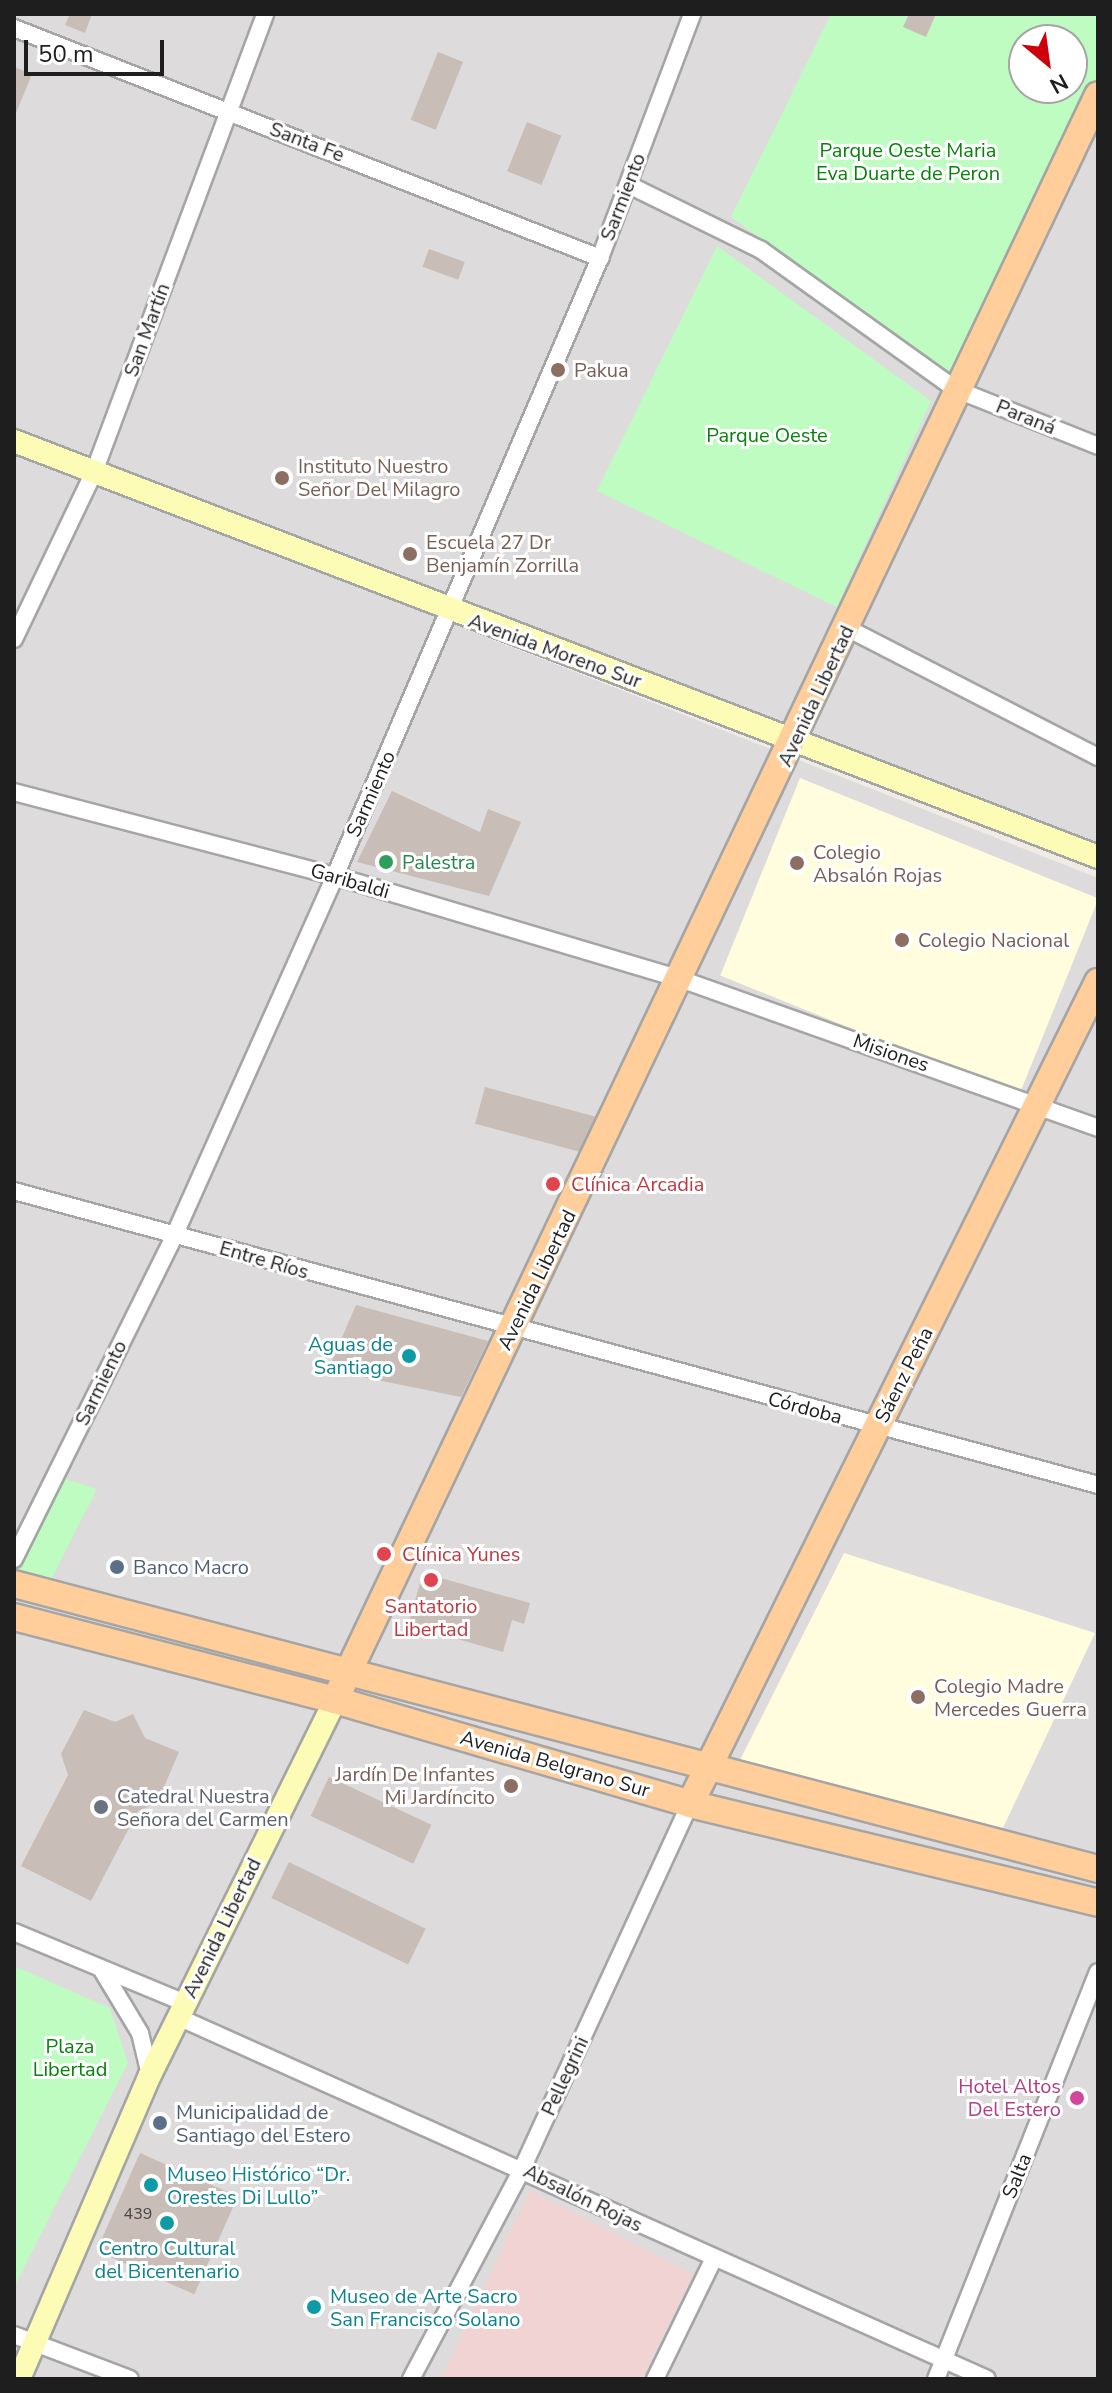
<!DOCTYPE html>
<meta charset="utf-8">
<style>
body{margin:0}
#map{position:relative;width:1112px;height:2393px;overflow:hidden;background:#f0ebe4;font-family:"Nunito Sans",sans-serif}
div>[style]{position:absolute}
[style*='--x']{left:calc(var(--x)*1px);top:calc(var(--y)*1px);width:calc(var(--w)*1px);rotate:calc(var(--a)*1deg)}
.residential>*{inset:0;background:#dddbdb}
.commercial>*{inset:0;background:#f1d3d3}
.education>*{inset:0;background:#fffdde;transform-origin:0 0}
.park>*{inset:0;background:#bffcc1}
.building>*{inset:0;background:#c8bdb7;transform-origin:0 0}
.roads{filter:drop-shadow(2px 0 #a5a5a5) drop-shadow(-2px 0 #a5a5a5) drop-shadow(0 2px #a5a5a5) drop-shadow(0 -2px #a5a5a5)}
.street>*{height:16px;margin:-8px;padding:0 8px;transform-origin:8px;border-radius:8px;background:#fff}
.secondary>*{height:22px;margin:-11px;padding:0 11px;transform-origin:11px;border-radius:11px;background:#fcfcb6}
.primary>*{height:26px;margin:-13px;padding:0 13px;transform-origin:13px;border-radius:13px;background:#ffce9a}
.dots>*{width:22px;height:22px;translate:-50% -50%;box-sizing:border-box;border:4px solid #fff;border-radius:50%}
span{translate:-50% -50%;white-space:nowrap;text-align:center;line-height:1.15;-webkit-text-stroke:6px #fff;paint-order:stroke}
.number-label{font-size:16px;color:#484644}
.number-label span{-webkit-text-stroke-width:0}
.street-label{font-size:20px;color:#1e1e1e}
.park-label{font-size:20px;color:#07820b}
.education-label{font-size:20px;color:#785e54}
.left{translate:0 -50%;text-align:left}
.right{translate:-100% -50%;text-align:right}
.leisure-label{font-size:20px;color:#27864d}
.health-label{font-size:20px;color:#be3a42}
.culture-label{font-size:20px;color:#0d838f}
.service-label{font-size:20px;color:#4e5e75}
.worship-label{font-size:20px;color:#5b616d}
.hotel-label{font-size:20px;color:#b23c85}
.frame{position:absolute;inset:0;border:16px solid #1e1e1e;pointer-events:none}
.north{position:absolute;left:1008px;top:24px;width:80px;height:80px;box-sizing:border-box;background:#fff;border:2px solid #a5a5a5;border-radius:50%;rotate:151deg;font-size:22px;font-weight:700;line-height:32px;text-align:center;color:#1e1e1e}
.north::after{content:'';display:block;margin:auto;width:28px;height:36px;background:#cd000b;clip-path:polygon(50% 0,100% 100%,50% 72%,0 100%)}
.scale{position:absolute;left:24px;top:40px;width:140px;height:36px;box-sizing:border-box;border:4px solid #1e1e1e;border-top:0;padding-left:10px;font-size:24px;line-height:28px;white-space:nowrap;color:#1e1e1e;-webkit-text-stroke:6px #fff;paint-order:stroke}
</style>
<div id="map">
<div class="residential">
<div style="clip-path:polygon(evenodd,14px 14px,1098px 14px,1098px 86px,795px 740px,14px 439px,14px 14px,1024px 40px,1072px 40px,1072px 88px,1024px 88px,1024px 40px)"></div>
<div style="clip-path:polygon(1098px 125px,1098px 858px,797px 740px)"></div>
<div style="clip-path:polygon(14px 451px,1098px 878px,1098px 2379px,14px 2379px)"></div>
</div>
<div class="commercial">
<div style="clip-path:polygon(530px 2190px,693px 2274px,642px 2379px,441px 2379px)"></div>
</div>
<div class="education">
<div style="left:800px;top:778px;width:322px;height:213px;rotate:22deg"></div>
<div style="clip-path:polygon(844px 1553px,1095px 1633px,1001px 1832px,739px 1762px)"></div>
</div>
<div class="park">
<div style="clip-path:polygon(evenodd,831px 14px,1098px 14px,1098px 80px,953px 378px,731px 217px,831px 14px,1024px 40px,1072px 40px,1072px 88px,1024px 88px,1024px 40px)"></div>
<div style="clip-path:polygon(717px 246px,931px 401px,837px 607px,597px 491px)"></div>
<div style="clip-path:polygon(56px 1476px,97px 1489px,50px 1582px,14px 1573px,14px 1565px)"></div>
<div style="clip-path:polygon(14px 1966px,110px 2008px,128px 2063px,14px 2287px)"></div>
</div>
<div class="building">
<div style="clip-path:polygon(70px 14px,92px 14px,85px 33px,65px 25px)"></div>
<div style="clip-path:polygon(909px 14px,936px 14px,926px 37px,903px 27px)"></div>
<div style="left:438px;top:52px;width:27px;height:73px;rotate:22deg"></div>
<div style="clip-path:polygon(14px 67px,32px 74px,14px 118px)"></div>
<div style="left:527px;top:122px;width:37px;height:53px;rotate:22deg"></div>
<div style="left:429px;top:249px;width:38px;height:19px;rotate:20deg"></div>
<div style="clip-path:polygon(392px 791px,480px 832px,488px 809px,521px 822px,489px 896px,357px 862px)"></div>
<div style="left:485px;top:1087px;width:114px;height:38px;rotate:15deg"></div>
<div style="clip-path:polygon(356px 1305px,488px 1341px,461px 1397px,328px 1370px)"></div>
<div style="clip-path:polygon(423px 1573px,530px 1603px,524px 1624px,512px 1620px,503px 1652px,408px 1625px)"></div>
<div style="clip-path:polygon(84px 1710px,115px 1722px,133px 1714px,145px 1738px,179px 1752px,157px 1803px,138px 1811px,91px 1901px,21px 1866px,68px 1775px,61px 1754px)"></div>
<div style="left:329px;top:1777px;width:113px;height:43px;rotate:25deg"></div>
<div style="left:289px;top:1862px;width:152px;height:40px;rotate:26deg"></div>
<div style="left:140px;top:2153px;width:107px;height:107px;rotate:24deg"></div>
</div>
<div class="roads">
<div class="street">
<div style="--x:14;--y:28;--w:630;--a:21.43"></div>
<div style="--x:629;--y:185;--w:147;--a:26.2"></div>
<div style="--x:761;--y:250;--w:239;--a:35.6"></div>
<div style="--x:955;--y:389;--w:154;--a:21.7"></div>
<div style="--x:847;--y:628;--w:282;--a:27.2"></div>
<div style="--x:14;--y:639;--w:185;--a:-64.4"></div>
<div style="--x:94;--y:472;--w:489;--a:-69.5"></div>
<div style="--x:14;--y:792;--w:332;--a:14.7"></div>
<div style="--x:335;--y:876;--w:363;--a:16.6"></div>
<div style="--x:683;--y:980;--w:441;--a:19.6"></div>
<div style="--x:14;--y:1191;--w:1123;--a:15.17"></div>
<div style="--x:14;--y:1559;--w:363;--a:-63.6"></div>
<div style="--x:175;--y:1234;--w:392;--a:-65.9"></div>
<div style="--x:335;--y:876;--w:672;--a:-66.79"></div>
<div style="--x:600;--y:258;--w:261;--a:-69.3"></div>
<div style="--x:14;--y:1932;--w:185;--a:22.5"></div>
<div style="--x:102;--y:1970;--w:74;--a:58.9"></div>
<div style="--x:140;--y:2033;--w:43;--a:76.6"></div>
<div style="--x:178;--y:2017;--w:886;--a:24.11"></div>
<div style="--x:14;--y:2335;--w:124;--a:20.8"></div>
<div style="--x:411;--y:2379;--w:238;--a:-62.1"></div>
<div style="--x:522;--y:2169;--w:402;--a:-65.3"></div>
<div style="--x:655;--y:2379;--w:130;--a:-64"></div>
<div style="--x:936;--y:2379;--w:438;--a:-68.3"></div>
</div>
<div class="secondary">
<div style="--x:14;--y:441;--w:1161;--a:20.99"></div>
<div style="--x:19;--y:2379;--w:331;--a:-66.7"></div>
<div style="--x:150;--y:2075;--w:418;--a:-63.7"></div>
</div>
<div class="primary">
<div style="--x:14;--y:1584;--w:1121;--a:14.73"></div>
<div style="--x:14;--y:1617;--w:332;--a:14.5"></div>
<div style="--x:335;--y:1700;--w:370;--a:16.3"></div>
<div style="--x:690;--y:1804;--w:420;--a:13.6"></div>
<div style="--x:335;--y:1700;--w:1777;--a:-64.57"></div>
<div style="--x:690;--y:1804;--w:918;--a:-63.6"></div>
</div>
</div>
<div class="dots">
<div style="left:558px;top:370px;background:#8d6e63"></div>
<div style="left:282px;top:478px;background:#8d6e63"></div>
<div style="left:410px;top:554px;background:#8d6e63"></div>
<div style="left:386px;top:862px;background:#2e9e5b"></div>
<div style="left:797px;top:863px;background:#8d6e63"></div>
<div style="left:902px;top:940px;background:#8d6e63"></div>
<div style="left:553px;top:1184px;background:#e0444e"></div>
<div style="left:409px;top:1356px;background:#0f9aa8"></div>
<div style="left:384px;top:1554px;background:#e0444e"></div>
<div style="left:117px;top:1567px;background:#5c6f8a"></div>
<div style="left:431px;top:1580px;background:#e0444e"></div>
<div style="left:918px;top:1697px;background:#8d6e63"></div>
<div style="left:511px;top:1786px;background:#8d6e63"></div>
<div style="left:101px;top:1807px;background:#6b7280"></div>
<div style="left:1077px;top:2098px;background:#d1479c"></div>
<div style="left:160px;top:2123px;background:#5c6f8a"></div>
<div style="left:151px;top:2185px;background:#0f9aa8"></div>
<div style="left:167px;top:2223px;background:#0f9aa8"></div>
<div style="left:314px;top:2307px;background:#0f9aa8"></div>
</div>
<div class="number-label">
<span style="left:138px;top:2214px">439</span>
</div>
<div class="street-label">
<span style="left:307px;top:142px;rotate:21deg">Santa Fe</span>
<span style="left:623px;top:197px;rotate:-69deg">Sarmiento</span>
<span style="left:147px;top:330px;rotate:-70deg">San Martín</span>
<span style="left:1026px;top:417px;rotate:22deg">Paraná</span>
<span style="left:555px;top:651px;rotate:20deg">Avenida Moreno Sur</span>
<span style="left:816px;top:696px;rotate:-65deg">Avenida Libertad</span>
<span style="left:371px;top:794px;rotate:-66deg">Sarmiento</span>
<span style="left:350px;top:881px;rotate:16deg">Garibaldi</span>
<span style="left:891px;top:1053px;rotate:19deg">Misiones</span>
<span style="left:264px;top:1260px;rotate:16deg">Entre Ríos</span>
<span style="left:537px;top:1280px;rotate:-64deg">Avenida Libertad</span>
<span style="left:904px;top:1375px;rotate:-63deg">Sáenz Peña</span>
<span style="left:101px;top:1383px;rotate:-64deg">Sarmiento</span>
<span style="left:805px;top:1408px;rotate:15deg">Córdoba</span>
<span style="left:555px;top:1764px;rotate:16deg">Avenida Belgrano Sur</span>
<span style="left:222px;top:1928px;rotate:-64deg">Avenida Libertad</span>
<span style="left:565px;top:2076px;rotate:-65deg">Pellegrini</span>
<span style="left:1017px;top:2176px;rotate:-68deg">Salta</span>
<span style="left:583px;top:2198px;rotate:26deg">Absalón Rojas</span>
</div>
<div class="park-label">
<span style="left:908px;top:162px">Parque Oeste Maria<br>Eva Duarte de Peron</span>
<span style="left:767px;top:435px">Parque Oeste</span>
<span style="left:70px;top:2058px">Plaza<br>Libertad</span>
</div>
<div class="education-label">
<span class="left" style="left:574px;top:370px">Pakua</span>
<span class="left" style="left:298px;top:478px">Instituto Nuestro<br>Señor Del Milagro</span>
<span class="left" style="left:426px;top:554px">Escuela 27 Dr<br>Benjamín Zorrilla</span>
<span class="left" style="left:813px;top:864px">Colegio<br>Absalón Rojas</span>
<span class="left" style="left:918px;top:940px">Colegio Nacional</span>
<span class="left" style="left:934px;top:1698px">Colegio Madre<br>Mercedes Guerra</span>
<span class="right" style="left:495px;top:1786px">Jardín De Infantes<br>Mi Jardíncito</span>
</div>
<div class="leisure-label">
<span class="left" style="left:402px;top:862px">Palestra</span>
</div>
<div class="health-label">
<span class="left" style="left:571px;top:1184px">Clínica Arcadia</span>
<span class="left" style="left:402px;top:1554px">Clínica Yunes</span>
<span style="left:431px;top:1618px">Santatorio<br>Libertad</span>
</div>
<div class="culture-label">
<span class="right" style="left:393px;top:1356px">Aguas de<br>Santiago</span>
<span class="left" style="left:167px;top:2186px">Museo Histórico “Dr.<br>Orestes Di Lullo”</span>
<span style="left:167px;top:2260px">Centro Cultural<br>del Bicentenario</span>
<span class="left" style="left:330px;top:2308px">Museo de Arte Sacro<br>San Francisco Solano</span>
</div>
<div class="service-label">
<span class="left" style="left:133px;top:1567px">Banco Macro</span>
<span class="left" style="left:176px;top:2124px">Municipalidad de<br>Santiago del Estero</span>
</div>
<div class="worship-label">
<span class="left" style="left:117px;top:1808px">Catedral Nuestra<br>Señora del Carmen</span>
</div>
<div class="hotel-label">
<span class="right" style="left:1061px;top:2098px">Hotel Altos<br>Del Estero</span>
</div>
<div class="frame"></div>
<div class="north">N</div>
<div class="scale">50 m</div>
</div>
